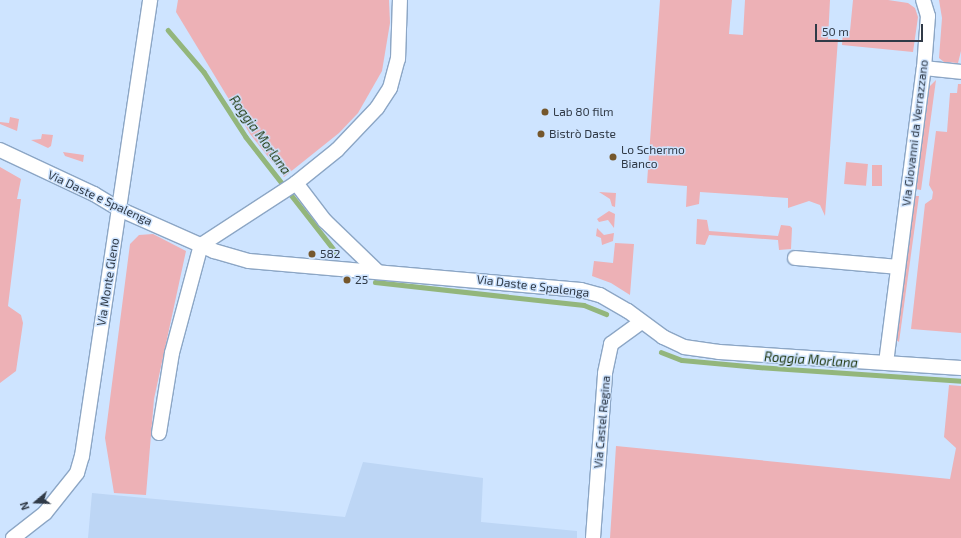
<!DOCTYPE html>
<meta charset="utf-8">
<style>
body{margin:0}
#map{position:relative;width:961px;height:538px;overflow:hidden;background:#cee4ff;font-family:"Exo 2",sans-serif}
div>[style]{position:absolute}
[style*='--x']{left:calc(var(--x)*1px);top:calc(var(--y)*1px);width:calc(var(--w)*1px);rotate:calc(var(--a)*1deg)}
.built>*{inset:0;background:#bdd6f5}
.green>*{inset:0;background:#edb1b6;transform-origin:0 0}
.stream>*{height:4.5px;margin:-2.25px;padding:0 2.25px;transform-origin:2.25px;border-radius:2.25px;background:#93b67c}
.roads{filter:drop-shadow(1px 0 #8ca6c5) drop-shadow(-1px 0 #8ca6c5) drop-shadow(0 1px #8ca6c5) drop-shadow(0 -1px #8ca6c5)}
.minor>*{height:14px;margin:-7px;padding:0 7px;transform-origin:7px;border-radius:7px;background:#fff}
.dots>*{width:11px;height:11px;translate:-50% -50%;box-sizing:border-box;border:2px solid #cee4ff;border-radius:50%}
span{translate:-50% -50%;white-space:nowrap;text-align:center;line-height:1.15;-webkit-text-stroke:3px #cee4ff;paint-order:stroke}
.poi-label{font-size:12px;color:#303a47}
.left{translate:0 -50%;text-align:left}
.street-label{font-size:12px;color:#303a47}
.water-label{font-size:13px;color:#21380f;font-style:italic}
.north{position:absolute;left:16px;top:482px;width:40px;height:40px;-webkit-text-stroke:3px #cee4ff;paint-order:stroke;rotate:251deg;font-size:11px;font-weight:700;line-height:16px;text-align:center;color:#303a47}
.north::after{content:'';display:block;margin:auto;width:14px;height:18px;background:#303a47;clip-path:polygon(50% 0,100% 100%,50% 72%,0 100%)}
.scale{position:absolute;left:815px;top:24px;width:108px;height:18px;box-sizing:border-box;border:2px solid #303a47;border-top:0;padding-left:5px;font-size:12px;line-height:14px;white-space:nowrap;color:#303a47;-webkit-text-stroke:3px #cee4ff;paint-order:stroke}
</style>
<div id="map">
<div class="built">
<div style="clip-path:polygon(363px 462px,483px 478px,481px 522px,577px 531px,577px 538px,88px 538px,92px 493px,345px 517px)"></div>
</div>
<div class="green">
<div style="clip-path:polygon(178px 0,389px 0,390px 23px,382px 71px,358px 113px,339px 133px,284px 177px,250px 134px,176px 12px)"></div>
<div style="clip-path:polygon(660px 0,732px 0,729px 34px,743px 35px,745px 0,830px 0,828px 39px,838px 39px,825px 216px,820px 205px,809px 201px,788px 208px,788px 198px,700px 192px,699px 204px,686px 207px,687px 186px,647px 183px)"></div>
<div style="clip-path:polygon(853px 0,888px 0,908px 3px,915px 8px,918px 17px,913px 52px,842px 45px,843px 30px,850px 31px)"></div>
<div style="clip-path:polygon(939px 0,961px 0,961px 51px,958px 63px,944px 62px,939px 58px,942px 18px)"></div>
<div style="clip-path:polygon(936px 80px,921px 190px,915px 189px,928px 88px)"></div>
<div style="clip-path:polygon(958px 84px,961px 84px,961px 333px,911px 329px,925px 204px,932px 199px,933px 192px,929px 185px,936px 131px,947px 132px,950px 93px,957px 93px)"></div>
<div style="clip-path:polygon(10px 117px,19px 119px,17px 131px,0 124px,0 122px,9px 123px)"></div>
<div style="clip-path:polygon(42px 134px,53px 135px,51px 146px,48px 148px,31px 140px,41px 139px)"></div>
<div style="clip-path:polygon(63px 152px,84px 155px,83px 162px,65px 156px)"></div>
<div style="left:846px;top:162px;width:22px;height:22px;rotate:5deg"></div>
<div style="left:872px;top:165px;width:10px;height:21px"></div>
<div style="clip-path:polygon(0 167px,21px 179px,17px 199px,21px 199px,8px 306px,21px 315px,23px 323px,16px 371px,0 383px)"></div>
<div style="clip-path:polygon(599px 192px,616px 193px,615px 207px,612px 206px,610px 199px)"></div>
<div style="clip-path:polygon(913px 196px,919px 196px,899px 342px,896px 340px)"></div>
<div style="clip-path:polygon(609px 211px,615px 214px,614px 228px,608px 220px,599px 222px,597px 219px)"></div>
<div style="clip-path:polygon(697px 219px,707px 220px,709px 231px,778px 236px,781px 225px,790px 226px,792px 228px,791px 249px,779px 250px,778px 240px,709px 235px,705px 245px,696px 244px)"></div>
<div style="clip-path:polygon(597px 228px,604px 235px,614px 233px,613px 241px,602px 245px,601px 238px,596px 236px)"></div>
<div style="clip-path:polygon(153px 234px,186px 251px,154px 399px,146px 495px,114px 493px,105px 438px,130px 244px,139px 235px)"></div>
<div style="clip-path:polygon(615px 243px,634px 244px,630px 295px,611px 283px,592px 276px,594px 261px,613px 263px)"></div>
<div style="clip-path:polygon(949px 385px,961px 386px,961px 538px,610px 538px,616px 446px,950px 479px,956px 448px,944px 437px)"></div>
</div>
<div class="stream">
<div style="--x:168;--y:30;--w:55;--a:49.4"></div>
<div style="--x:204;--y:72;--w:77;--a:57.1"></div>
<div style="--x:246;--y:137;--w:146;--a:52"></div>
<div style="--x:375;--y:282;--w:210;--a:6.3"></div>
<div style="--x:584;--y:305;--w:24;--a:22"></div>
<div style="--x:661;--y:352;--w:22;--a:21"></div>
<div style="--x:682;--y:360;--w:76;--a:5.3"></div>
<div style="--x:758;--y:367;--w:203;--a:3.9"></div>
</div>
<div class="roads">
<div class="minor">
<div style="--x:924;--y:68;--w:37;--a:6"></div>
<div style="--x:0;--y:150;--w:104;--a:25.1"></div>
<div style="--x:94;--y:194;--w:29;--a:31"></div>
<div style="--x:119;--y:209;--w:104;--a:23.9"></div>
<div style="--x:214;--y:251;--w:36;--a:16"></div>
<div style="--x:249;--y:261;--w:333;--a:5"></div>
<div style="--x:581;--y:290;--w:20;--a:15"></div>
<div style="--x:600;--y:295;--w:32;--a:30"></div>
<div style="--x:628;--y:311;--w:44;--a:36.6"></div>
<div style="--x:663;--y:337;--w:23;--a:25"></div>
<div style="--x:684;--y:347;--w:35;--a:8"></div>
<div style="--x:719;--y:352;--w:243;--a:3.8"></div>
<div style="--x:296;--y:183;--w:48;--a:52.7"></div>
<div style="--x:325;--y:221;--w:72;--a:43.9"></div>
<div style="--x:795;--y:258;--w:103;--a:5"></div>
<div style="--x:886;--y:363;--w:297;--a:-82.7"></div>
<div style="--x:924;--y:68;--w:52;--a:-85.6"></div>
<div style="--x:928;--y:16;--w:17;--a:-107"></div>
<div style="--x:159;--y:433;--w:81;--a:-80.8"></div>
<div style="--x:172;--y:353;--w:112;--a:-75"></div>
<div style="--x:201;--y:245;--w:113;--a:-33.1"></div>
<div style="--x:296;--y:183;--w:53;--a:-38.8"></div>
<div style="--x:337;--y:150;--w:58;--a:-46.4"></div>
<div style="--x:377;--y:108;--w:24;--a:-57"></div>
<div style="--x:390;--y:88;--w:30;--a:-75"></div>
<div style="--x:398;--y:59;--w:59;--a:-88.1"></div>
<div style="--x:13;--y:538;--w:41;--a:-38"></div>
<div style="--x:45;--y:513;--w:51;--a:-51.3"></div>
<div style="--x:77;--y:473;--w:18;--a:-74"></div>
<div style="--x:82;--y:456;--w:461;--a:-81.5"></div>
<div style="--x:593;--y:538;--w:165;--a:-85.8"></div>
<div style="--x:605;--y:373;--w:30;--a:-78"></div>
<div style="--x:611;--y:344;--w:37;--a:-36"></div>
</div>
</div>
<div class="dots">
<div style="left:545px;top:112px;background:#75572c"></div>
<div style="left:541px;top:134px;background:#75572c"></div>
<div style="left:613px;top:157px;background:#75572c"></div>
<div style="left:312px;top:254px;background:#75572c"></div>
<div style="left:347px;top:280px;background:#75572c"></div>
</div>
<div class="poi-label">
<span class="left" style="left:553px;top:112px">Lab 80 film</span>
<span class="left" style="left:549px;top:134px">Bistrò Daste</span>
<span class="left" style="left:621px;top:157px">Lo Schermo<br>Bianco</span>
<span class="left" style="left:320px;top:254px">582</span>
<span class="left" style="left:355px;top:280px">25</span>
</div>
<div class="street-label">
<span style="left:915px;top:133px;rotate:-83deg">Via Giovanni da Verrazzano</span>
<span style="left:100px;top:198px;rotate:25deg">Via Daste e Spalenga</span>
<span style="left:108px;top:282px;rotate:-81deg">Via Monte Gleno</span>
<span style="left:533px;top:286px;rotate:7deg">Via Daste e Spalenga</span>
<span style="left:602px;top:422px;rotate:-85deg">Via Castel Regina</span>
</div>
<div class="water-label">
<span style="left:260px;top:135px;rotate:54deg">Roggia Morlana</span>
<span style="left:811px;top:360px;rotate:4deg">Roggia Morlana</span>
</div>
<div class="north">N</div>
<div class="scale">50 m</div>
</div>
